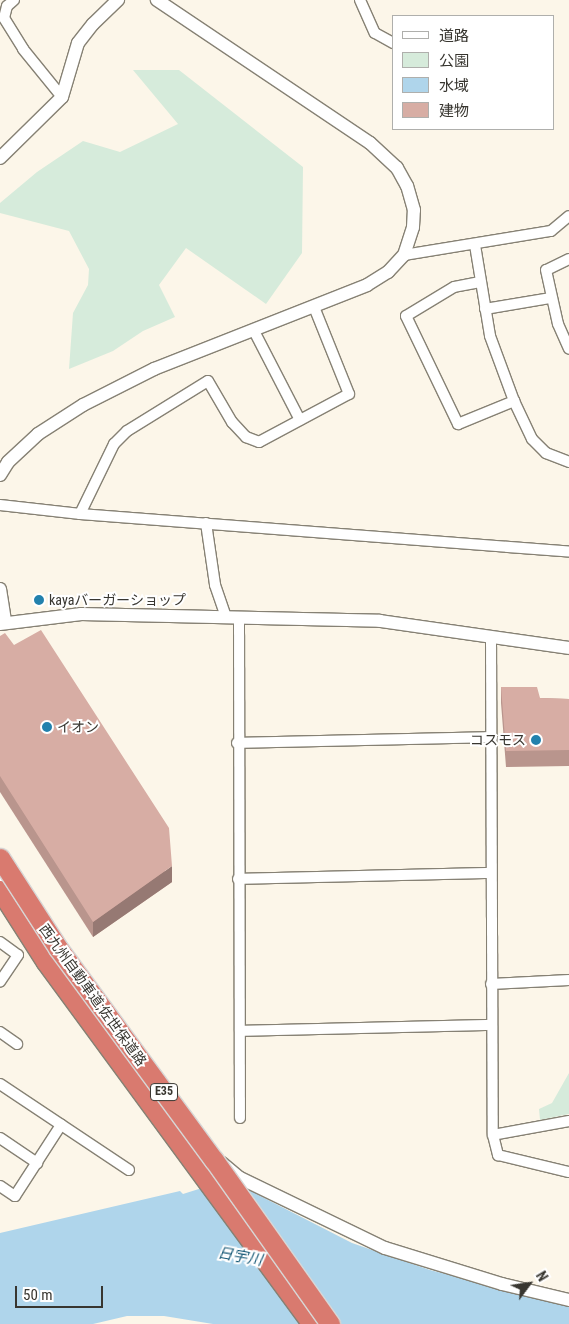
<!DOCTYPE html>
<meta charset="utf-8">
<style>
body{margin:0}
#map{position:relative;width:569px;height:1324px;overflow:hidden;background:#fcf6e9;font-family:"Roboto Condensed","Noto Sans JP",sans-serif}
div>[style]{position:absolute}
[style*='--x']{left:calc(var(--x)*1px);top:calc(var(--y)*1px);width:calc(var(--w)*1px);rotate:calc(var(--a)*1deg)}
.green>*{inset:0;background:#d6ebdb}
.water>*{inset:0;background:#afd5eb}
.roads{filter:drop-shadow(1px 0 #868174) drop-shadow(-1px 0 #868174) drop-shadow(0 1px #868174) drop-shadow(0 -1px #868174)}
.minor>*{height:10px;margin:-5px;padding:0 5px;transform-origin:5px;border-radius:5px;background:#fff}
.tertiary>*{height:12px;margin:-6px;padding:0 6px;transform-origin:6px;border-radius:6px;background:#fff}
.motorway>*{height:19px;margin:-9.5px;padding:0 9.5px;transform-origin:9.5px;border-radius:9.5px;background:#d97a6f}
.bridges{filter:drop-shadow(1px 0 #d7d7d6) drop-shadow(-1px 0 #d7d7d6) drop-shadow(0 1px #d7d7d6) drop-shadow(0 -1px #d7d7d6)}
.motorway-bridge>*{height:19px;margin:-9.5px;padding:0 9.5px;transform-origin:9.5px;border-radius:9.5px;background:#d97a6f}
.wall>*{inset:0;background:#b9958d}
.shaded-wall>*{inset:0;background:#967973}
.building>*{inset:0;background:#d7ada4}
.dots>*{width:14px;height:14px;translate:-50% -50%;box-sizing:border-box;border:2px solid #fff;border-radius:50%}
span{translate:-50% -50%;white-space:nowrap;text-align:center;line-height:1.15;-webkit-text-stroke:4px #fff;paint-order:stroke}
.shield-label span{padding:1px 4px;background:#fff;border:1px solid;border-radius:4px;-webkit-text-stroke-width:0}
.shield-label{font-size:12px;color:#383630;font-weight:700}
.poi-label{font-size:14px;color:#383630}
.left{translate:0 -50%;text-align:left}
.right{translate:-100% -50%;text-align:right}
.street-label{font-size:14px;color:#383630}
.water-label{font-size:15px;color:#145775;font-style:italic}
.legend{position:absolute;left:392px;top:15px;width:162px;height:115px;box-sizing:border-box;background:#fff;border:1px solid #afafac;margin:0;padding:6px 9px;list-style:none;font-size:15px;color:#383630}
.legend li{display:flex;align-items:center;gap:10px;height:25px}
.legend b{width:25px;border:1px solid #afafac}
.north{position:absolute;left:504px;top:1259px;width:50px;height:50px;-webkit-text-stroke:4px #fff;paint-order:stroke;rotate:59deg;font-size:14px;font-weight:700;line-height:20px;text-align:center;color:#383630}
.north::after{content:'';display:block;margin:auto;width:18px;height:22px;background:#383630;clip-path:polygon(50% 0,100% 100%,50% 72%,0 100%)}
.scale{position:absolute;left:15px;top:1286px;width:88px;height:22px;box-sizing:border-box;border:2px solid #383630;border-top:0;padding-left:6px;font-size:15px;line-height:18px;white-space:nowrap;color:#383630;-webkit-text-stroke:4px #fff;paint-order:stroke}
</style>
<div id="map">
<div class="green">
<div style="clip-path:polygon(133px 70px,179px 70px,303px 167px,302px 253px,266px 304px,186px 248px,159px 285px,175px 317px,143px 331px,113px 351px,69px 369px,73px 313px,88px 285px,89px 269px,69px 231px,0 213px,0 203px,37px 172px,83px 141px,120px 152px,178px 124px)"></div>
<div style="clip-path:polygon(569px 1073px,569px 1114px,540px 1120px,539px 1109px,552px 1103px)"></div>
</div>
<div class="water">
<div style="clip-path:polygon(224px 1181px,243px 1187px,352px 1243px,430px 1270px,569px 1306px,569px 1324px,213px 1324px,164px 1316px,127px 1316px,93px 1324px,0 1324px,0 1233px,180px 1191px,183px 1194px)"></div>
</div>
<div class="roads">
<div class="minor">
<div style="--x:14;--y:0;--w:9;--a:139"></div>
<div style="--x:7;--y:6;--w:12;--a:104"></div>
<div style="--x:4;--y:18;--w:36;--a:58"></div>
<div style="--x:23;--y:49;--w:62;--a:50.9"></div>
<div style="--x:360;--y:0;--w:36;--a:66"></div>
<div style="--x:375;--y:33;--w:21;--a:29"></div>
<div style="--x:475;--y:245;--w:92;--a:80.6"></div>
<div style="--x:490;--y:336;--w:69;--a:69.7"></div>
<div style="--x:514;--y:401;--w:42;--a:64.7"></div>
<div style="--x:532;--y:439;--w:20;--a:45"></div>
<div style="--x:546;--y:453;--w:25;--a:21"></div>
<div style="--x:404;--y:255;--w:149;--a:-9.3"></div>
<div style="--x:551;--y:231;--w:23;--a:-40"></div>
<div style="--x:569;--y:259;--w:25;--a:154"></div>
<div style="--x:546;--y:270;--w:55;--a:77.5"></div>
<div style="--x:558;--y:324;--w:27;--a:66"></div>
<div style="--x:480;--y:282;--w:26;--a:169"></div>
<div style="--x:454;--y:287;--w:56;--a:148.9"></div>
<div style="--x:406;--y:316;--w:120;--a:64.3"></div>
<div style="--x:458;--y:424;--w:61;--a:-22.3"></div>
<div style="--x:485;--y:309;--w:67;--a:-9.5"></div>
<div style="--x:254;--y:331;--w:100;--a:62.7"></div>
<div style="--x:0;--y:505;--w:81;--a:6.4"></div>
<div style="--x:80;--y:514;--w:490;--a:4.4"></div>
<div style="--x:80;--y:514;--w:78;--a:-64.1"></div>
<div style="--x:114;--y:444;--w:18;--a:-45"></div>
<div style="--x:127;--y:431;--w:95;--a:-31.7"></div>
<div style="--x:208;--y:381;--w:48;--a:59.7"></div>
<div style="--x:232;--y:422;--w:21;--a:47"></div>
<div style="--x:246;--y:437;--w:14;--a:21"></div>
<div style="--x:259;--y:442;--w:102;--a:-28.1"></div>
<div style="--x:349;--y:394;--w:94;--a:-111.9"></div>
<div style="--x:206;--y:523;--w:63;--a:81.7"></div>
<div style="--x:215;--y:585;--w:34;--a:71"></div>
<div style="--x:239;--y:617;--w:501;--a:89.89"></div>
<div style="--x:491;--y:637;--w:498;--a:89.8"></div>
<div style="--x:237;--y:743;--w:255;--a:-1.3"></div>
<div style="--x:238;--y:879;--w:253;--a:-1.4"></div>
<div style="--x:0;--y:942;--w:22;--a:36"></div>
<div style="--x:18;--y:955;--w:32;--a:124"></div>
<div style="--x:491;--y:984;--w:78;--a:-2.9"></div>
<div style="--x:240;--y:1031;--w:251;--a:-1.4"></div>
<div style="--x:0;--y:1032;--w:21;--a:35"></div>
<div style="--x:0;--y:1084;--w:155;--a:33.7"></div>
<div style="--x:569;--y:1121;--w:77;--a:169.6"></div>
<div style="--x:493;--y:1135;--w:21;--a:76"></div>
<div style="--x:498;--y:1155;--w:73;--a:13.5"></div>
<div style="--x:0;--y:1138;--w:45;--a:34"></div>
<div style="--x:0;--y:1186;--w:18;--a:34"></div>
<div style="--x:15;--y:1196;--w:85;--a:-57.1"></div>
</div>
<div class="tertiary">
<div style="--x:0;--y:158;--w:87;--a:-44.5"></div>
<div style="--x:62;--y:97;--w:56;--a:-73.5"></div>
<div style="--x:78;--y:43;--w:24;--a:-52"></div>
<div style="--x:93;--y:24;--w:35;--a:-44"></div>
<div style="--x:0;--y:475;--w:15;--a:-58"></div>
<div style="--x:8;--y:462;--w:41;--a:-43"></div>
<div style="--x:38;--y:434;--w:54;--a:-32.8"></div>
<div style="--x:83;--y:405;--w:80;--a:-26.9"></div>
<div style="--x:154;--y:369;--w:229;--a:-21.5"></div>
<div style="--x:367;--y:285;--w:25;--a:-32"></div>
<div style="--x:388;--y:272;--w:23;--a:-47"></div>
<div style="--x:404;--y:255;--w:29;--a:-72"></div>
<div style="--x:413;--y:227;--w:17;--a:-87"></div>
<div style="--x:414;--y:210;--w:25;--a:-106"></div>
<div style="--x:407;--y:186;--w:21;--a:-119"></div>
<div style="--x:397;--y:168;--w:37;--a:-137"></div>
<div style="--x:370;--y:143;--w:257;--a:-146.1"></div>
<div style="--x:0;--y:589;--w:33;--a:81"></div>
<div style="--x:0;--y:624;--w:82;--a:-7"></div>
<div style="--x:81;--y:614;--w:299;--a:1.3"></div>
<div style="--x:380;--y:621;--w:191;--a:8.1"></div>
<div style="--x:0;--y:877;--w:22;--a:54"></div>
<div style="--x:222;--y:1163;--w:23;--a:40"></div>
<div style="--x:240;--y:1178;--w:161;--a:25.8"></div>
<div style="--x:385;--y:1248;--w:122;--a:17.1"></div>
<div style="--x:502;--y:1284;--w:69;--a:13.4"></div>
</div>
<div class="motorway">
<div style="--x:0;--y:890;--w:85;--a:57.4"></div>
<div style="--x:46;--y:962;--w:449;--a:53.7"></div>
</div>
</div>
<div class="bridges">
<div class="motorway-bridge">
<div style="--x:0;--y:858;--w:107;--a:57.2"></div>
<div style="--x:58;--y:948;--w:263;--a:53.7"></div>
<div style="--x:214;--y:1160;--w:201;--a:54.7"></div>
</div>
</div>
<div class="wall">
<div style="clip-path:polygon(0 636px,172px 882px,93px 937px,0 792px)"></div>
<div style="clip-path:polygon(501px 687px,540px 698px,569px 699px,569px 766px,506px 767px,501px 703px)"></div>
</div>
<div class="shaded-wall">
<div style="clip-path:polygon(172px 866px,172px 882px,93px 937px,93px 922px)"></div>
</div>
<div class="building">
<div style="clip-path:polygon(41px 630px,169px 828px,172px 866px,93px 922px,0 776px,0 636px,5px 633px,14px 645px)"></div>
<div style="clip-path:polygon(501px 687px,537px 687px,540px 698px,569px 699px,569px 750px,506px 751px)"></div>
</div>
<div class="dots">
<div style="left:39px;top:600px;background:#2281ad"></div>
<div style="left:47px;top:727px;background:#2281ad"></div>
<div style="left:536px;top:740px;background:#2281ad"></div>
</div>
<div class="shield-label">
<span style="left:164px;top:1092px">E35</span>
</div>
<div class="poi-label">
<span class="left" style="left:49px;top:600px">kayaバーガーショップ</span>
<span class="left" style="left:57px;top:727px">イオン</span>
<span class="right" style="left:526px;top:740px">コスモス</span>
</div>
<div class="street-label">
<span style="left:93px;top:995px;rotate:54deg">西九州自動車道;佐世保道路</span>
</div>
<div class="water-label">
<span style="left:240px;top:1257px;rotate:10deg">日宇川</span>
</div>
<ul class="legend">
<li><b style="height:6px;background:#fff"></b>道路</li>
<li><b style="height:14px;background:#d6ebdb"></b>公園</li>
<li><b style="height:14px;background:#afd5eb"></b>水域</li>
<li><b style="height:14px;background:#d7ada4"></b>建物</li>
</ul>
<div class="north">N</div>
<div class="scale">50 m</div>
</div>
